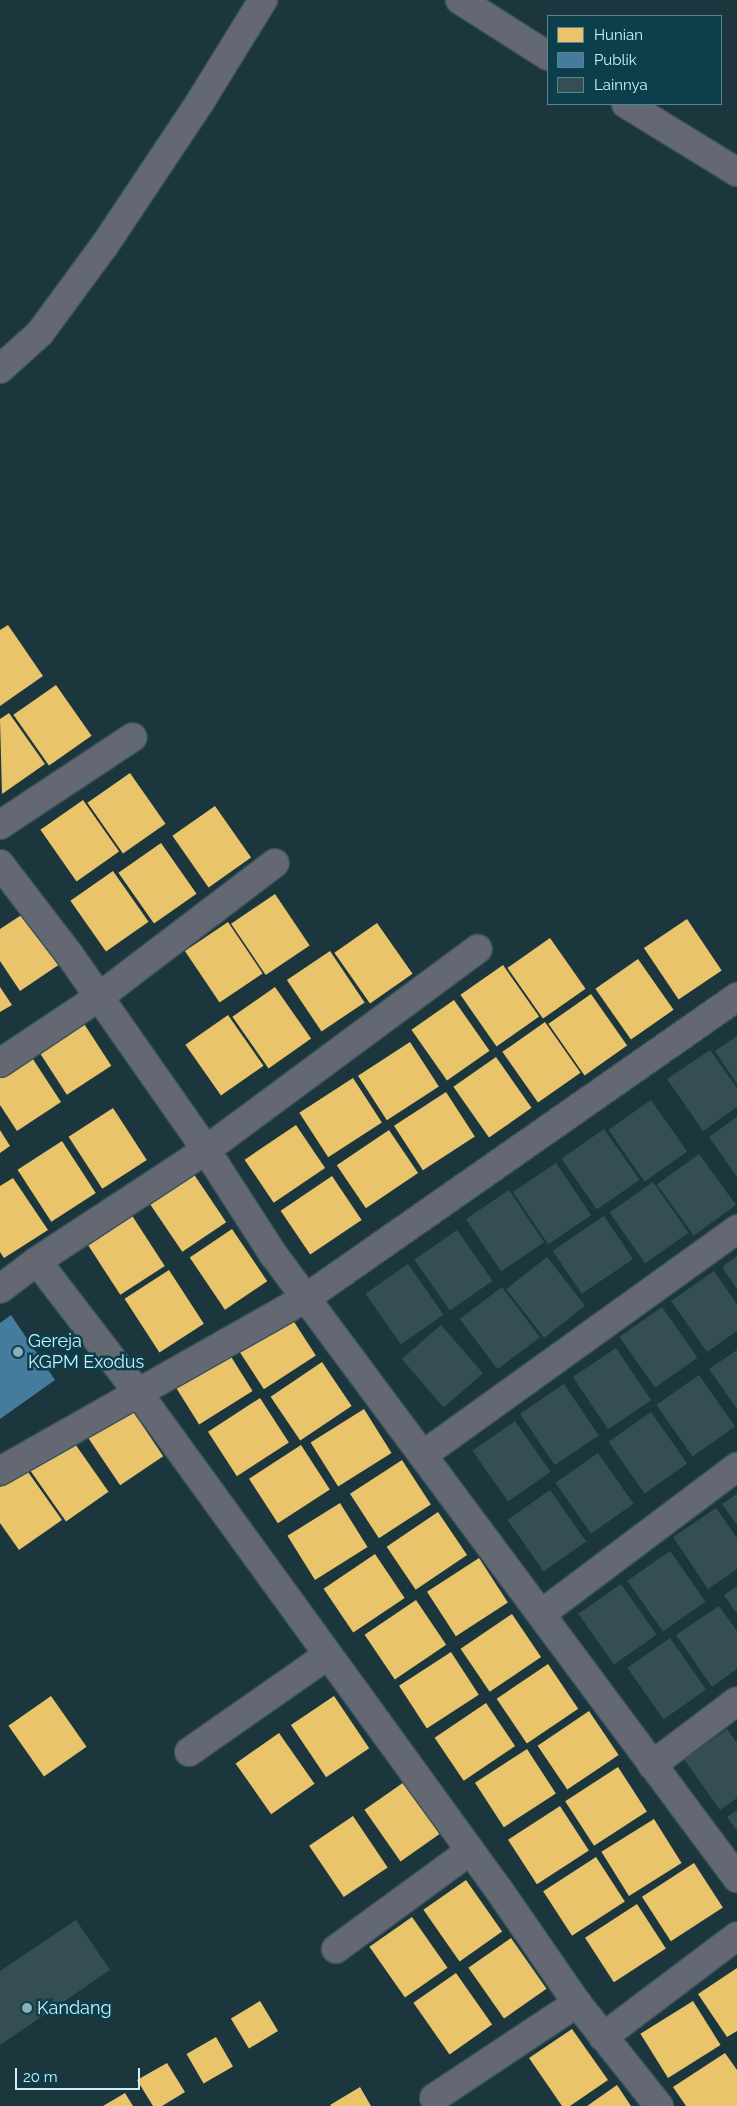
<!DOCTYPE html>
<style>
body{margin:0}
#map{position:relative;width:737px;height:2106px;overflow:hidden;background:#1b363d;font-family:Raleway,sans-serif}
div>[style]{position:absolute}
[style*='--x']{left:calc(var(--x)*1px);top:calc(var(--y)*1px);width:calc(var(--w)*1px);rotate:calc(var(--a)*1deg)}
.homes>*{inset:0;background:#e9c46a;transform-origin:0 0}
.public>*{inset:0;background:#457b9d}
.building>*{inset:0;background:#344e53;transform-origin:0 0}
.roads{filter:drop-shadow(1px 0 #395259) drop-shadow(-1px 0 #395259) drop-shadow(0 1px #395259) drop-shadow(0 -1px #395259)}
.minor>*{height:28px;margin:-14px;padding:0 14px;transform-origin:14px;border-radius:14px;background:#636873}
.dots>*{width:14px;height:14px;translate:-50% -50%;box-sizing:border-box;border:2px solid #0d3e4b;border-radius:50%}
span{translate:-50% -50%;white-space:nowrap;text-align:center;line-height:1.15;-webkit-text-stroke:5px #0d3e4b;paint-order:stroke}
.poi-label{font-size:18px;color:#c8f0fd}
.left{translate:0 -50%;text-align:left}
.legend{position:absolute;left:547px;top:15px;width:175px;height:90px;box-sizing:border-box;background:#0d3e4b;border:1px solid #588592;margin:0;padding:6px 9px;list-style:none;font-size:15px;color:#c8f0fd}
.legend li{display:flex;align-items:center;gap:10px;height:25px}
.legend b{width:25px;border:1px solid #588592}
.scale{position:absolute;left:15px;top:2068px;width:125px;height:22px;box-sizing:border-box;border:2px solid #c8f0fd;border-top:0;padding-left:6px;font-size:15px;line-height:18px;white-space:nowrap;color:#c8f0fd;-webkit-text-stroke:4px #0d3e4b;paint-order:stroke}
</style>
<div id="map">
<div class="homes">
<div style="clip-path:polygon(8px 625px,43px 676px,0 706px,0 630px)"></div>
<div style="left:56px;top:685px;width:62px;height:52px;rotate:55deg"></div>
<div style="clip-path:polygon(9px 713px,45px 764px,2px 794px,0 719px)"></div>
<div style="left:130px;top:773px;width:62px;height:52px;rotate:55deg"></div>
<div style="left:83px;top:800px;width:63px;height:52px;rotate:55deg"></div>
<div style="left:215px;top:806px;width:63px;height:52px;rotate:55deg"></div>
<div style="left:161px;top:843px;width:62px;height:52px;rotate:55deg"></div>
<div style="left:113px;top:871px;width:62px;height:52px;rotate:55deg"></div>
<div style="left:275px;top:894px;width:62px;height:53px;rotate:56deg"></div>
<div style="clip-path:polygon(29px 910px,63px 962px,20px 991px,0 961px,0 929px)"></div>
<div style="left:687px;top:919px;width:62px;height:52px;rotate:56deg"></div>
<div style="left:228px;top:922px;width:62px;height:52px;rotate:56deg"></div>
<div style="left:377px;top:923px;width:62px;height:52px;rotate:55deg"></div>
<div style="left:550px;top:938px;width:62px;height:52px;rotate:55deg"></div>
<div style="left:330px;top:951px;width:62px;height:52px;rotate:56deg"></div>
<div style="left:638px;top:959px;width:62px;height:52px;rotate:55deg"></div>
<div style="left:503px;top:965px;width:63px;height:52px;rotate:55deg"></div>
<div style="clip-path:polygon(0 987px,12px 1005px,0 1012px)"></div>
<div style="left:275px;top:987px;width:63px;height:52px;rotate:55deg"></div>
<div style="left:591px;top:994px;width:63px;height:52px;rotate:55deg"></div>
<div style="left:454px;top:1000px;width:62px;height:52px;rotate:55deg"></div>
<div style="left:77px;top:1013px;width:63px;height:53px;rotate:57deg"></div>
<div style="left:228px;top:1015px;width:62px;height:52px;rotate:55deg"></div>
<div style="left:545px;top:1022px;width:62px;height:52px;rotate:55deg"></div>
<div style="left:410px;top:1042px;width:53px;height:62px;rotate:57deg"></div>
<div style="clip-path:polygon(27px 1050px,61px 1102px,17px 1131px,0 1105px,0 1067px)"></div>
<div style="left:496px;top:1057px;width:62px;height:52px;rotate:55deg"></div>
<div style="left:353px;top:1078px;width:53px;height:64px;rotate:57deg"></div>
<div style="left:446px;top:1092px;width:53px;height:62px;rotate:57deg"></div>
<div style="left:113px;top:1108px;width:62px;height:53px;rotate:57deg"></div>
<div style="left:296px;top:1125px;width:52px;height:62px;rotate:56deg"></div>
<div style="clip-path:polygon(0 1130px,10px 1146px,0 1153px)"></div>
<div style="left:389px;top:1130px;width:52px;height:63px;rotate:56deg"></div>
<div style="left:62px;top:1141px;width:62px;height:53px;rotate:57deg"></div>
<div style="left:191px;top:1170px;width:63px;height:53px;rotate:56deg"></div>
<div style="left:332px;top:1176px;width:53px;height:62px;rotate:56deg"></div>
<div style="clip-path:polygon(13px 1178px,48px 1230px,4px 1258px,0 1252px,0 1186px)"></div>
<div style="left:131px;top:1214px;width:62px;height:53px;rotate:57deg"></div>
<div style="left:232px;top:1229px;width:63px;height:51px;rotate:56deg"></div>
<div style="left:169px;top:1270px;width:64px;height:53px;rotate:57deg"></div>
<div style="left:287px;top:1311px;width:53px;height:62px;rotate:57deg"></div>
<div style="left:225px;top:1347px;width:52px;height:63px;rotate:58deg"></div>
<div style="left:322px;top:1362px;width:53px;height:62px;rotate:56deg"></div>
<div style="left:260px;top:1398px;width:53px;height:62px;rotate:57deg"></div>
<div style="left:128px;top:1404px;width:63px;height:52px;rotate:56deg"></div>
<div style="left:364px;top:1409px;width:52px;height:63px;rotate:58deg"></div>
<div style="left:73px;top:1441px;width:62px;height:52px;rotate:55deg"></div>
<div style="left:301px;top:1445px;width:53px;height:62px;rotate:57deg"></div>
<div style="left:402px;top:1460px;width:53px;height:62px;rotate:57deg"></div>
<div style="clip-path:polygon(26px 1469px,62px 1520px,19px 1550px,0 1523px,0 1487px)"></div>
<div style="left:340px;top:1503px;width:52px;height:62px;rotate:58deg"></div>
<div style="left:438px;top:1512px;width:52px;height:62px;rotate:56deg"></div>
<div style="left:375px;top:1554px;width:53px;height:62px;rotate:56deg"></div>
<div style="left:479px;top:1558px;width:53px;height:62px;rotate:57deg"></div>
<div style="left:416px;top:1600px;width:54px;height:62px;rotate:56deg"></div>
<div style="left:512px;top:1614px;width:52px;height:62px;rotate:56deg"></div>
<div style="left:451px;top:1652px;width:51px;height:62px;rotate:57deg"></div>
<div style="left:548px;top:1664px;width:54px;height:62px;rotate:56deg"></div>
<div style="left:51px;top:1696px;width:62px;height:52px;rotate:55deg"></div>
<div style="left:334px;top:1696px;width:63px;height:52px;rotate:56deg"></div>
<div style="left:486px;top:1703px;width:52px;height:62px;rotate:56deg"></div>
<div style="left:589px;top:1711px;width:53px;height:62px;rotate:56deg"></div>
<div style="left:279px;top:1733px;width:62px;height:53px;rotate:55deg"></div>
<div style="left:527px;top:1749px;width:53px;height:62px;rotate:57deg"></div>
<div style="left:618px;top:1767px;width:53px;height:63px;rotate:57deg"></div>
<div style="left:407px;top:1780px;width:63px;height:52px;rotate:55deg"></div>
<div style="left:560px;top:1806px;width:53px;height:62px;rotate:57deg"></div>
<div style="left:353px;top:1816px;width:62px;height:53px;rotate:56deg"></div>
<div style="left:654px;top:1819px;width:52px;height:62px;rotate:58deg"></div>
<div style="left:596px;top:1857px;width:53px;height:63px;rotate:57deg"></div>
<div style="left:694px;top:1863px;width:53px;height:62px;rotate:57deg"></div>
<div style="left:466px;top:1880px;width:63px;height:52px;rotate:55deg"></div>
<div style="left:637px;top:1904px;width:53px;height:62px;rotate:57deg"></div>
<div style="left:412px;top:1917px;width:62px;height:52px;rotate:55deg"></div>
<div style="left:511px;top:1938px;width:62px;height:52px;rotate:55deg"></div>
<div style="clip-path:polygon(737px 1968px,737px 2031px,727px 2037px,698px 1994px)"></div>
<div style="left:456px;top:1973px;width:63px;height:52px;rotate:55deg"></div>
<div style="left:260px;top:2001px;width:35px;height:34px;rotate:59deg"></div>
<div style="left:693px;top:2001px;width:52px;height:62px;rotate:58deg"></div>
<div style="clip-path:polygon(572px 2029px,608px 2080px,570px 2106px,562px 2106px,529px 2058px)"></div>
<div style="left:216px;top:2037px;width:34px;height:34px;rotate:60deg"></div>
<div style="clip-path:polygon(725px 2053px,737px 2070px,737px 2106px,686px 2106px,673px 2087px)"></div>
<div style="clip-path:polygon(167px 2063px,185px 2092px,162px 2106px,153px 2106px,137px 2080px)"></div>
<div style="clip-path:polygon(617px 2085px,631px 2106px,587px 2106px)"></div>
<div style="clip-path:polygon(360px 2087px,371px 2106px,331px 2106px,330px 2105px)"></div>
<div style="clip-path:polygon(125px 2093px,133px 2106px,103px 2106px)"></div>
</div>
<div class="public">
<div style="clip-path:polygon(11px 1315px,55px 1380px,0 1419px,0 1323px)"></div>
</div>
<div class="building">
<div style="clip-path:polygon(737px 1036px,737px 1084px,715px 1051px)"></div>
<div style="clip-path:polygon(710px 1050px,737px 1088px,737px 1107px,703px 1131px,667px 1079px)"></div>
<div style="left:651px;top:1100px;width:63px;height:52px;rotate:55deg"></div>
<div style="clip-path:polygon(737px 1117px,737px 1177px,709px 1137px)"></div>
<div style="left:604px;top:1129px;width:62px;height:52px;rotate:55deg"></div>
<div style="left:699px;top:1154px;width:63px;height:52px;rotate:54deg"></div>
<div style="left:556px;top:1163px;width:63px;height:52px;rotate:56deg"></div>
<div style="left:653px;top:1182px;width:62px;height:53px;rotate:55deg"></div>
<div style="left:509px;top:1190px;width:63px;height:52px;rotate:56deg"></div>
<div style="left:604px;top:1216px;width:52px;height:62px;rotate:56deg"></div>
<div style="left:457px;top:1230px;width:62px;height:52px;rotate:55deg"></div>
<div style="clip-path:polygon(737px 1256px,737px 1289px,722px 1267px)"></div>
<div style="left:547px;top:1257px;width:62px;height:52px;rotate:52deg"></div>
<div style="left:408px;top:1264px;width:62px;height:52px;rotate:55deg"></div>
<div style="clip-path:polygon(714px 1271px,737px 1304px,737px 1331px,707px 1352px,671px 1301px)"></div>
<div style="left:502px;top:1287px;width:63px;height:53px;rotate:53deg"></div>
<div style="left:662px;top:1307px;width:62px;height:52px;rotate:55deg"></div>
<div style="left:441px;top:1325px;width:64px;height:52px;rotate:49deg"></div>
<div style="left:616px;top:1348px;width:63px;height:52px;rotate:56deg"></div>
<div style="clip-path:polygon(737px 1350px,737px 1409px,709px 1369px)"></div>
<div style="left:699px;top:1375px;width:63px;height:52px;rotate:55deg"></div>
<div style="left:564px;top:1384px;width:62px;height:53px;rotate:56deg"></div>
<div style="left:651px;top:1412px;width:63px;height:52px;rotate:55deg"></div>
<div style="left:515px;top:1421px;width:62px;height:52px;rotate:55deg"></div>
<div style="left:598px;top:1453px;width:62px;height:52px;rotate:55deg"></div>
<div style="left:550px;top:1490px;width:63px;height:52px;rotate:55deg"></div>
<div style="clip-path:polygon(737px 1494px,737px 1525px,722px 1504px)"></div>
<div style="clip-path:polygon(716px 1508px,737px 1538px,737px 1569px,708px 1589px,673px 1537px)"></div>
<div style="left:670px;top:1551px;width:62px;height:52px;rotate:55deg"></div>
<div style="left:621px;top:1584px;width:62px;height:52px;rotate:55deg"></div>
<div style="clip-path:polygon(737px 1586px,737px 1614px,724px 1595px)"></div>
<div style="clip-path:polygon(719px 1606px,737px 1631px,737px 1669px,712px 1687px,676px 1635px)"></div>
<div style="left:670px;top:1638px;width:63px;height:52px;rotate:55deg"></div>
<div style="clip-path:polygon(727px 1729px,737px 1743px,737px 1798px,720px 1810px,684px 1759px)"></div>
<div style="clip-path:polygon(737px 1810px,737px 1831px,727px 1817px)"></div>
<div style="clip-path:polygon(76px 1920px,110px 1970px,0 2045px,0 1971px)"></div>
</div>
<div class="roads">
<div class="minor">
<div style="--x:460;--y:0;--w:104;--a:32.5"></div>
<div style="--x:626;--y:104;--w:130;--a:31.5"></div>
<div style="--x:0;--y:369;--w:54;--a:-42"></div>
<div style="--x:40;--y:333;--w:108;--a:-53.7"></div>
<div style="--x:104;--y:246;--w:173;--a:-56.3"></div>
<div style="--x:200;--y:102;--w:120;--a:-58.3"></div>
<div style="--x:0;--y:825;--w:159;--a:-33.5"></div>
<div style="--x:0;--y:864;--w:113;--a:52.5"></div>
<div style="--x:69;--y:954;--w:239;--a:55"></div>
<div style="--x:206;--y:1150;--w:124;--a:57.2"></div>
<div style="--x:273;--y:1254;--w:778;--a:53.37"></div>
<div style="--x:0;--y:1063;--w:119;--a:-33.7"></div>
<div style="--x:99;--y:997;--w:221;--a:-37.3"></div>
<div style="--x:37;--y:1261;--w:168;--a:52.5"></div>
<div style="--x:139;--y:1394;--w:613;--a:54.03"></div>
<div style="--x:499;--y:1890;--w:137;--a:55.4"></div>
<div style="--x:577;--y:2003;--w:132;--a:51.5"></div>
<div style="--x:0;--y:1289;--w:46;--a:-37.1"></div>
<div style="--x:37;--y:1261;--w:202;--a:-33.3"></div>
<div style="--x:206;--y:1150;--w:338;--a:-36.5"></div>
<div style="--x:423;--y:1455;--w:387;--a:-35.7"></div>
<div style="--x:0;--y:1471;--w:352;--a:-29.5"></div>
<div style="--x:306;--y:1298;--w:526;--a:-34.93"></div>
<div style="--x:541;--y:1614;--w:245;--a:-36.9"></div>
<div style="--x:189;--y:1752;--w:169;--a:-34.9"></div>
<div style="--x:652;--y:1765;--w:106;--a:-37"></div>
<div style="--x:336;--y:1949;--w:166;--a:-36.2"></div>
<div style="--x:603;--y:2037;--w:168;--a:-37"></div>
<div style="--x:434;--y:2098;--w:172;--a:-33.6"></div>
</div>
</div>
<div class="dots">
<div style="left:18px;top:1352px;background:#8bafba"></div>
<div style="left:27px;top:2008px;background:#8bafba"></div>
</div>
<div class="poi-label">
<span class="left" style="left:28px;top:1352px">Gereja<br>KGPM Exodus</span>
<span class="left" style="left:37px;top:2008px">Kandang</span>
</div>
<ul class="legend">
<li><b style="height:14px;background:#e9c46a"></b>Hunian</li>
<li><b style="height:14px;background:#457b9d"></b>Publik</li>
<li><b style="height:14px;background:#344e53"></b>Lainnya</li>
</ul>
<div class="scale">20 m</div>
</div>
